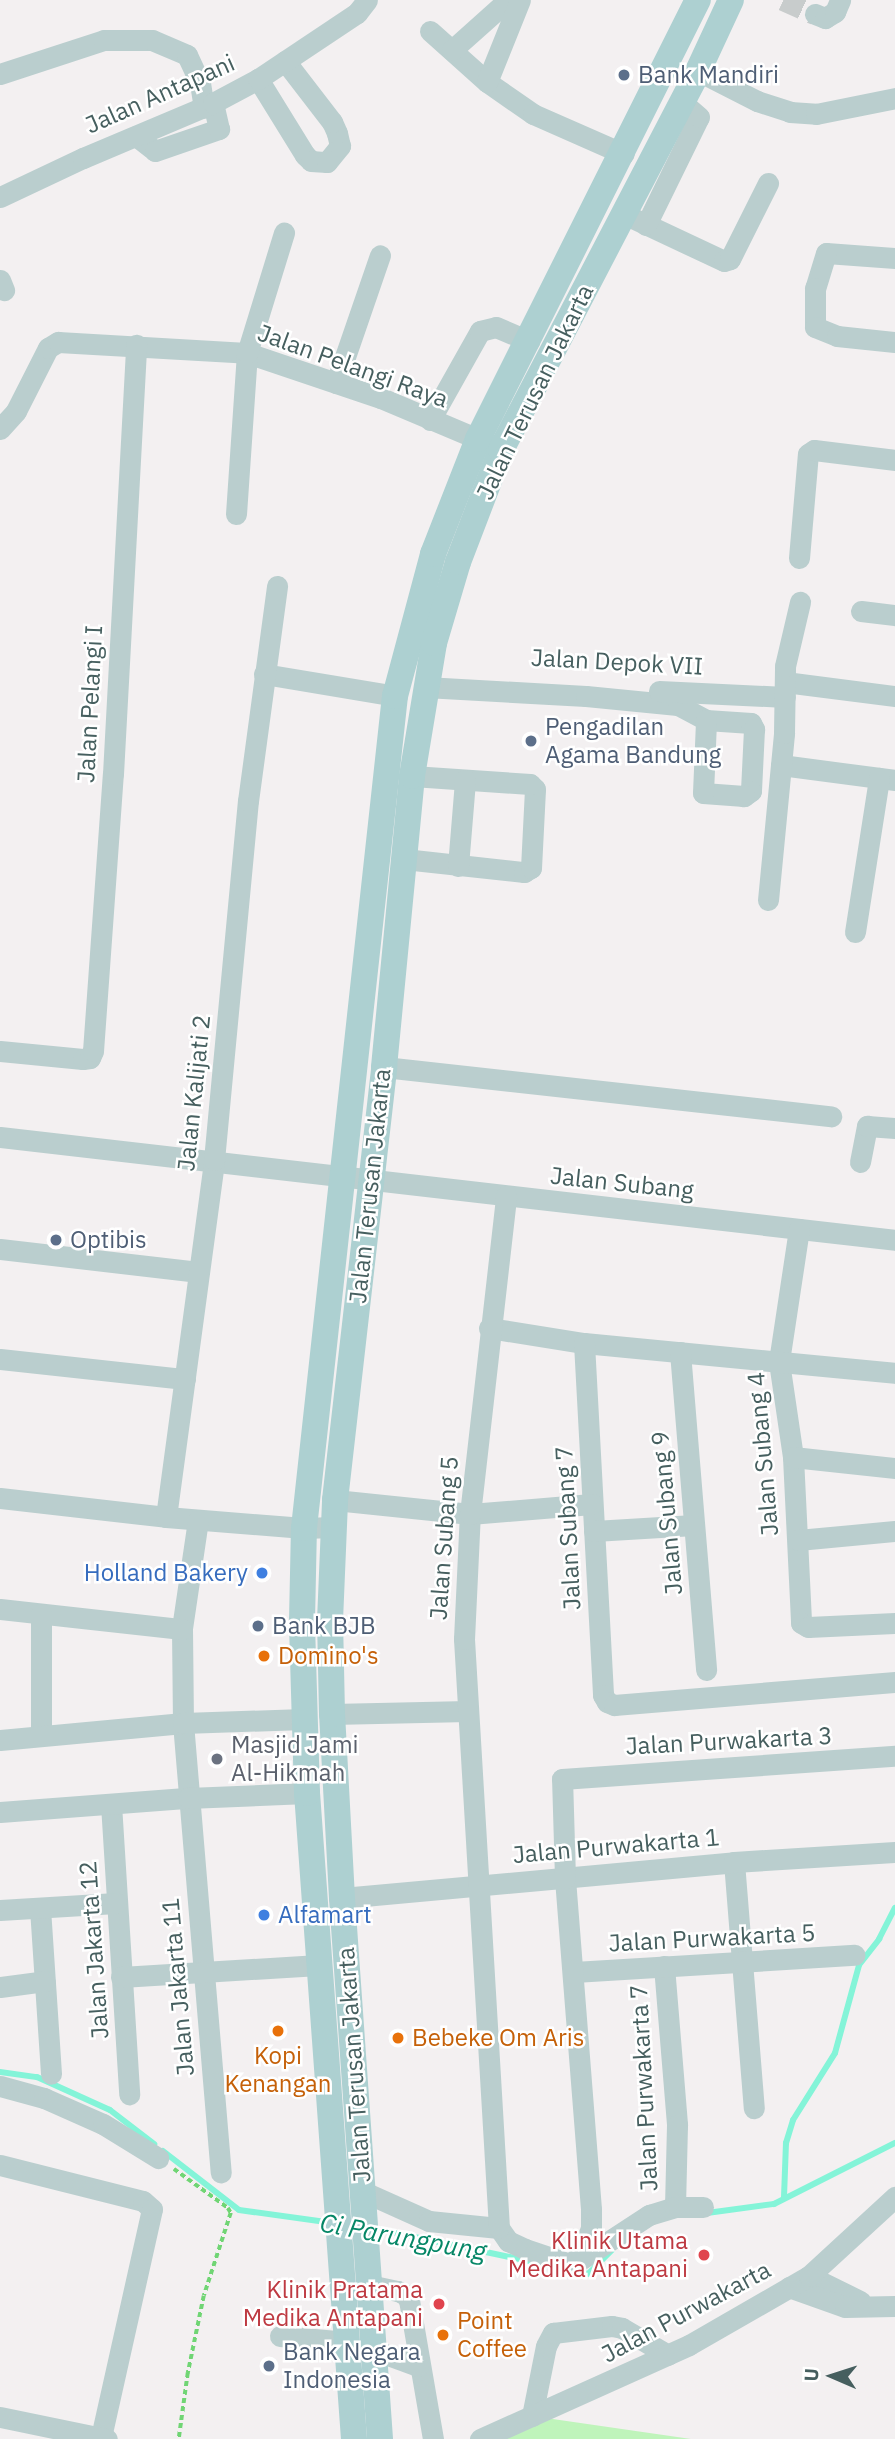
<!DOCTYPE html>
<style>
body{margin:0}
#map{position:relative;width:895px;height:2439px;overflow:hidden;background:#f3f0f1;font-family:"IBM Plex Sans",sans-serif}
div>[style]{position:absolute}
[style*='--x']{left:calc(var(--x)*1px);top:calc(var(--y)*1px);width:calc(var(--w)*1px);rotate:calc(var(--a)*1deg)}
.green>*{inset:0;background:#bff4bb}
.stream>*{height:6px;margin:-3px;padding:0 3px;transform-origin:3px;border-radius:3px;background:#84f4d8}
.minor-tunnel>*{height:21px;margin-top:-10.5px;transform-origin:0;background:repeating-linear-gradient(90deg,#c8cccc 0 21px,transparent 0 31px)}
.path>*{height:3.5px;margin-top:-1.75px;transform-origin:0;background:repeating-linear-gradient(90deg,#70d574 0 5px,transparent 0 8.5px)}
.minor>*{height:21px;margin:-10.5px;padding:0 10.5px;transform-origin:10.5px;border-radius:10.5px;background:#bacece}
.major>*{height:26px;margin:-13px;padding:0 13px;transform-origin:13px;border-radius:13px;background:#add0d1}
.dots>*{width:19px;height:19px;translate:-50% -50%;box-sizing:border-box;border:4px solid #fff;border-radius:50%}
span{translate:-50% -50%;white-space:nowrap;text-align:center;line-height:1.15;-webkit-text-stroke:5px #fff;paint-order:stroke}
.service-label{font-size:24px;color:#4e5e75}
.left{translate:0 -50%;text-align:left}
.street-label{font-size:24px;color:#465f5f}
.shop-label{font-size:24px;color:#366cbe}
.right{translate:-100% -50%;text-align:right}
.food-label{font-size:24px;color:#c56008}
.worship-label{font-size:24px;color:#5b616d}
.health-label{font-size:24px;color:#be3a42}
.water-label{font-size:26px;color:#058666;font-style:italic}
.north{position:absolute;left:797px;top:2341px;width:70px;height:70px;-webkit-text-stroke:5px #fff;paint-order:stroke;rotate:273deg;font-size:19px;font-weight:700;line-height:28px;text-align:center;color:#465f5f}
.north::after{content:'';display:block;margin:auto;width:24px;height:32px;background:#465f5f;clip-path:polygon(50% 0,100% 100%,50% 72%,0 100%)}
</style>
<div id="map">
<div class="green">
<div style="clip-path:polygon(532px 2416px,691px 2439px,493px 2439px)"></div>
</div>
<div class="stream">
<div style="--x:0;--y:2072;--w:37;--a:8"></div>
<div style="--x:37;--y:2077;--w:80;--a:24.3"></div>
<div style="--x:110;--y:2110;--w:56;--a:37.7"></div>
<div style="--x:163;--y:2151;--w:96;--a:37.8"></div>
<div style="--x:239;--y:2210;--w:95;--a:7.9"></div>
<div style="--x:784;--y:2197;--w:54;--a:-87.9"></div>
<div style="--x:786;--y:2143;--w:24;--a:-73"></div>
<div style="--x:793;--y:2120;--w:79;--a:-57.9"></div>
<div style="--x:835;--y:2053;--w:91;--a:-74.7"></div>
<div style="--x:859;--y:1965;--w:33;--a:-52"></div>
<div style="--x:879;--y:1939;--w:35;--a:-63"></div>
<div style="--x:707;--y:2213;--w:68;--a:-7.7"></div>
<div style="--x:774;--y:2204;--w:136;--a:-26.8"></div>
<div style="--x:372;--y:2228;--w:165;--a:11.9"></div>
<div style="--x:574;--y:2271;--w:14;--a:12"></div>
<div style="--x:588;--y:2274;--w:34;--a:-45"></div>
</div>
<div class="minor-tunnel">
<div style="--x:783;--y:0;--w:35;--a:24"></div>
</div>
<div class="path">
<div style="--x:174;--y:2169;--w:67;--a:35.8"></div>
<div style="--x:228;--y:2208;--w:6;--a:59"></div>
<div style="--x:231;--y:2213;--w:87;--a:108"></div>
<div style="--x:204;--y:2296;--w:79;--a:101.7"></div>
<div style="--x:188;--y:2373;--w:67;--a:97.8"></div>
</div>
<div class="minor">
<div style="--x:815;--y:14;--w:11;--a:22"></div>
<div style="--x:825;--y:18;--w:12;--a:-31"></div>
<div style="--x:835;--y:12;--w:13;--a:-67"></div>
<div style="--x:430;--y:31;--w:76;--a:41.8"></div>
<div style="--x:487;--y:82;--w:56;--a:34.8"></div>
<div style="--x:533;--y:114;--w:99;--a:23.7"></div>
<div style="--x:452;--y:50;--w:75;--a:-41.8"></div>
<div style="--x:698;--y:71;--w:66;--a:27"></div>
<div style="--x:757;--y:101;--w:35;--a:18"></div>
<div style="--x:790;--y:112;--w:26;--a:4"></div>
<div style="--x:816;--y:114;--w:81;--a:-11.4"></div>
<div style="--x:0;--y:74;--w:109;--a:-18.1"></div>
<div style="--x:104;--y:40;--w:48;--a:0"></div>
<div style="--x:152;--y:40;--w:38;--a:23"></div>
<div style="--x:187;--y:55;--w:31;--a:65"></div>
<div style="--x:200;--y:83;--w:25;--a:81"></div>
<div style="--x:258;--y:79;--w:89;--a:58.3"></div>
<div style="--x:305;--y:155;--w:8;--a:45"></div>
<div style="--x:311;--y:161;--w:16;--a:4"></div>
<div style="--x:327;--y:162;--w:21;--a:-51"></div>
<div style="--x:340;--y:146;--w:13;--a:-103"></div>
<div style="--x:337;--y:133;--w:12;--a:-114"></div>
<div style="--x:332;--y:122;--w:77;--a:-127.6"></div>
<div style="--x:487;--y:82;--w:88;--a:-68.1"></div>
<div style="--x:136;--y:136;--w:24;--a:38"></div>
<div style="--x:155;--y:151;--w:68;--a:-19"></div>
<div style="--x:219;--y:129;--w:27;--a:-103"></div>
<div style="--x:0;--y:197;--w:92;--a:-25.2"></div>
<div style="--x:83;--y:158;--w:141;--a:-22.9"></div>
<div style="--x:213;--y:103;--w:51;--a:-28.1"></div>
<div style="--x:258;--y:79;--w:119;--a:-33.7"></div>
<div style="--x:357;--y:13;--w:16;--a:-52"></div>
<div style="--x:624;--y:214;--w:110;--a:25.2"></div>
<div style="--x:724;--y:261;--w:6;--a:-18"></div>
<div style="--x:730;--y:259;--w:85;--a:-63.4"></div>
<div style="--x:646;--y:225;--w:120;--a:-63.9"></div>
<div style="--x:699;--y:117;--w:23;--a:-139"></div>
<div style="--x:895;--y:258;--w:69;--a:-175.9"></div>
<div style="--x:826;--y:253;--w:37;--a:107"></div>
<div style="--x:815;--y:288;--w:39;--a:90"></div>
<div style="--x:815;--y:327;--w:24;--a:22"></div>
<div style="--x:837;--y:336;--w:58;--a:5.9"></div>
<div style="--x:0;--y:280;--w:11;--a:68"></div>
<div style="--x:336;--y:383;--w:135;--a:-71"></div>
<div style="--x:430;--y:420;--w:102;--a:-60.7"></div>
<div style="--x:480;--y:331;--w:16;--a:-14"></div>
<div style="--x:496;--y:327;--w:36;--a:23"></div>
<div style="--x:0;--y:429;--w:24;--a:-48"></div>
<div style="--x:16;--y:411;--w:71;--a:-63.1"></div>
<div style="--x:48;--y:348;--w:12;--a:-31"></div>
<div style="--x:58;--y:342;--w:189;--a:3.3"></div>
<div style="--x:247;--y:353;--w:141;--a:18.6"></div>
<div style="--x:381;--y:398;--w:121;--a:22.9"></div>
<div style="--x:236;--y:514;--w:161;--a:-86.1"></div>
<div style="--x:247;--y:353;--w:126;--a:-72.9"></div>
<div style="--x:799;--y:558;--w:104;--a:-85.1"></div>
<div style="--x:808;--y:454;--w:7;--a:-34"></div>
<div style="--x:814;--y:450;--w:82;--a:7"></div>
<div style="--x:861;--y:611;--w:34;--a:7"></div>
<div style="--x:264;--y:674;--w:133;--a:9.5"></div>
<div style="--x:785;--y:682;--w:111;--a:7.3"></div>
<div style="--x:425;--y:687;--w:161;--a:3.2"></div>
<div style="--x:586;--y:696;--w:92;--a:5.6"></div>
<div style="--x:678;--y:705;--w:32;--a:28"></div>
<div style="--x:706;--y:720;--w:45;--a:3.8"></div>
<div style="--x:751;--y:723;--w:7;--a:63"></div>
<div style="--x:754;--y:729;--w:62;--a:92.8"></div>
<div style="--x:751;--y:791;--w:9;--a:144"></div>
<div style="--x:744;--y:796;--w:41;--a:-175.8"></div>
<div style="--x:703;--y:793;--w:73;--a:-87.6"></div>
<div style="--x:659;--y:691;--w:126;--a:2.7"></div>
<div style="--x:781;--y:765;--w:115;--a:7.5"></div>
<div style="--x:404;--y:859;--w:121;--a:6.2"></div>
<div style="--x:524;--y:872;--w:8;--a:-30"></div>
<div style="--x:531;--y:868;--w:79;--a:-87.1"></div>
<div style="--x:535;--y:789;--w:7;--a:-135"></div>
<div style="--x:530;--y:784;--w:118;--a:-176.1"></div>
<div style="--x:458;--y:866;--w:86;--a:-85.3"></div>
<div style="--x:768;--y:900;--w:168;--a:-84.5"></div>
<div style="--x:784;--y:733;--w:67;--a:-89.1"></div>
<div style="--x:785;--y:666;--w:66;--a:-76.8"></div>
<div style="--x:855;--y:932;--w:156;--a:-81.1"></div>
<div style="--x:0;--y:1051;--w:83;--a:5.5"></div>
<div style="--x:83;--y:1059;--w:7;--a:-8"></div>
<div style="--x:90;--y:1058;--w:8;--a:-67"></div>
<div style="--x:93;--y:1051;--w:278;--a:-85.9"></div>
<div style="--x:113;--y:774;--w:430;--a:-86.9"></div>
<div style="--x:384;--y:1067;--w:450;--a:6.3"></div>
<div style="--x:0;--y:1137;--w:901;--a:6.56"></div>
<div style="--x:860;--y:1162;--w:37;--a:-79"></div>
<div style="--x:867;--y:1126;--w:28;--a:4"></div>
<div style="--x:799;--y:1229;--w:134;--a:98.6"></div>
<div style="--x:779;--y:1362;--w:96;--a:81.6"></div>
<div style="--x:793;--y:1457;--w:166;--a:87.2"></div>
<div style="--x:801;--y:1623;--w:8;--a:30"></div>
<div style="--x:808;--y:1627;--w:87;--a:-2.6"></div>
<div style="--x:0;--y:1249;--w:200;--a:6.6"></div>
<div style="--x:489;--y:1328;--w:96;--a:9"></div>
<div style="--x:584;--y:1343;--w:312;--a:5.5"></div>
<div style="--x:584;--y:1343;--w:353;--a:86.9"></div>
<div style="--x:603;--y:1695;--w:8;--a:60"></div>
<div style="--x:607;--y:1702;--w:8;--a:23"></div>
<div style="--x:614;--y:1705;--w:282;--a:-4.7"></div>
<div style="--x:680;--y:1352;--w:319;--a:85.3"></div>
<div style="--x:0;--y:1359;--w:186;--a:6.2"></div>
<div style="--x:793;--y:1457;--w:103;--a:6.2"></div>
<div style="--x:0;--y:1498;--w:167;--a:6.5"></div>
<div style="--x:166;--y:1517;--w:138;--a:4.6"></div>
<div style="--x:304;--y:1528;--w:29;--a:-2"></div>
<div style="--x:335;--y:1500;--w:136;--a:5.9"></div>
<div style="--x:470;--y:1514;--w:122;--a:-4.7"></div>
<div style="--x:166;--y:1517;--w:360;--a:-82.3"></div>
<div style="--x:214;--y:1160;--w:361;--a:-84.6"></div>
<div style="--x:248;--y:801;--w:217;--a:-82.3"></div>
<div style="--x:198;--y:1520;--w:110;--a:98.4"></div>
<div style="--x:182;--y:1629;--w:94;--a:89.4"></div>
<div style="--x:183;--y:1723;--w:451;--a:85.2"></div>
<div style="--x:594;--y:1531;--w:100;--a:-3.4"></div>
<div style="--x:798;--y:1540;--w:97;--a:-5.3"></div>
<div style="--x:0;--y:1609;--w:183;--a:6.3"></div>
<div style="--x:41;--y:1614;--w:120;--a:90"></div>
<div style="--x:332;--y:1714;--w:136;--a:-1.3"></div>
<div style="--x:0;--y:1740;--w:184;--a:-5.3"></div>
<div style="--x:183;--y:1723;--w:121;--a:-1.9"></div>
<div style="--x:111;--y:1804;--w:291;--a:86.4"></div>
<div style="--x:0;--y:1812;--w:189;--a:-4.3"></div>
<div style="--x:188;--y:1798;--w:119;--a:-2.4"></div>
<div style="--x:734;--y:1862;--w:247;--a:85.4"></div>
<div style="--x:342;--y:1898;--w:394;--a:-5.2"></div>
<div style="--x:734;--y:1862;--w:161;--a:-3.6"></div>
<div style="--x:40;--y:1908;--w:166;--a:86.2"></div>
<div style="--x:0;--y:1910;--w:116;--a:-3.5"></div>
<div style="--x:664;--y:1966;--w:160;--a:85.3"></div>
<div style="--x:677;--y:2125;--w:82;--a:91.4"></div>
<div style="--x:574;--y:1972;--w:281;--a:-3.5"></div>
<div style="--x:121;--y:1977;--w:198;--a:-3.5"></div>
<div style="--x:0;--y:1987;--w:45;--a:-7.6"></div>
<div style="--x:0;--y:2086;--w:46;--a:15.3"></div>
<div style="--x:44;--y:2098;--w:64;--a:23.8"></div>
<div style="--x:103;--y:2124;--w:65;--a:31.7"></div>
<div style="--x:0;--y:2165;--w:147;--a:14.1"></div>
<div style="--x:143;--y:2201;--w:12;--a:42"></div>
<div style="--x:152;--y:2209;--w:234;--a:102.6"></div>
<div style="--x:362;--y:2191;--w:73;--a:24.1"></div>
<div style="--x:429;--y:2221;--w:70;--a:5.7"></div>
<div style="--x:499;--y:2228;--w:16;--a:55"></div>
<div style="--x:508;--y:2241;--w:19;--a:25"></div>
<div style="--x:525;--y:2249;--w:51;--a:18.4"></div>
<div style="--x:573;--y:2265;--w:27;--a:-62"></div>
<div style="--x:586;--y:2241;--w:14;--a:-69"></div>
<div style="--x:591;--y:2228;--w:19;--a:-90"></div>
<div style="--x:591;--y:2209;--w:332;--a:-94.5"></div>
<div style="--x:565;--y:1878;--w:99;--a:-91.7"></div>
<div style="--x:562;--y:1779;--w:334;--a:-4"></div>
<div style="--x:499;--y:2228;--w:590;--a:-93.4"></div>
<div style="--x:464;--y:1639;--w:125;--a:-87.3"></div>
<div style="--x:470;--y:1514;--w:320;--a:-83.5"></div>
<div style="--x:574;--y:2264;--w:90;--a:-33.2"></div>
<div style="--x:649;--y:2215;--w:27;--a:-17"></div>
<div style="--x:675;--y:2207;--w:28;--a:0"></div>
<div style="--x:809;--y:2276;--w:57;--a:26.1"></div>
<div style="--x:369;--y:2285;--w:30;--a:12"></div>
<div style="--x:398;--y:2291;--w:9;--a:27"></div>
<div style="--x:406;--y:2295;--w:6;--a:59"></div>
<div style="--x:409;--y:2300;--w:141;--a:80.2"></div>
<div style="--x:789;--y:2287;--w:59;--a:19.7"></div>
<div style="--x:845;--y:2307;--w:50;--a:-1.1"></div>
<div style="--x:280;--y:2336;--w:68;--a:5"></div>
<div style="--x:374;--y:2350;--w:47;--a:20"></div>
<div style="--x:532;--y:2416;--w:71;--a:-78.7"></div>
<div style="--x:546;--y:2346;--w:15;--a:-62"></div>
<div style="--x:553;--y:2333;--w:59;--a:-6.8"></div>
<div style="--x:612;--y:2326;--w:10;--a:11"></div>
<div style="--x:622;--y:2328;--w:53;--a:30.4"></div>
<div style="--x:0;--y:2417;--w:109;--a:11.6"></div>
<div style="--x:480;--y:2439;--w:229;--a:-24.2"></div>
<div style="--x:689;--y:2345;--w:138;--a:-29.9"></div>
<div style="--x:809;--y:2276;--w:117;--a:-42.6"></div>
</div>
<div class="major">
<div style="--x:354;--y:2439;--w:648;--a:-94.16"></div>
<div style="--x:307;--y:1793;--w:172;--a:-91.7"></div>
<div style="--x:302;--y:1621;--w:93;--a:-88.8"></div>
<div style="--x:304;--y:1528;--w:837;--a:-83.76"></div>
<div style="--x:395;--y:696;--w:147;--a:-75"></div>
<div style="--x:433;--y:554;--w:123;--a:-68.6"></div>
<div style="--x:478;--y:439;--w:491;--a:-63.4"></div>
<div style="--x:380;--y:2439;--w:542;--a:-94.02"></div>
<div style="--x:342;--y:1898;--w:184;--a:-93.1"></div>
<div style="--x:332;--y:1714;--w:93;--a:-91.2"></div>
<div style="--x:330;--y:1621;--w:121;--a:-87.6"></div>
<div style="--x:335;--y:1500;--w:436;--a:-83.5"></div>
<div style="--x:384;--y:1067;--w:292;--a:-84.5"></div>
<div style="--x:412;--y:776;--w:135;--a:-80.6"></div>
<div style="--x:434;--y:643;--w:84;--a:-73.5"></div>
<div style="--x:458;--y:562;--w:120;--a:-69"></div>
<div style="--x:501;--y:450;--w:427;--a:-62.5"></div>
<div style="--x:698;--y:71;--w:78;--a:-65.1"></div>
</div>
<div class="dots">
<div style="left:624px;top:75px;background:#5c6f8a"></div>
<div style="left:531px;top:741px;background:#5c6f8a"></div>
<div style="left:56px;top:1240px;background:#5c6f8a"></div>
<div style="left:262px;top:1573px;background:#3f7fe0"></div>
<div style="left:258px;top:1626px;background:#5c6f8a"></div>
<div style="left:264px;top:1656px;background:#e8710a"></div>
<div style="left:217px;top:1759px;background:#6b7280"></div>
<div style="left:264px;top:1915px;background:#3f7fe0"></div>
<div style="left:278px;top:2031px;background:#e8710a"></div>
<div style="left:398px;top:2038px;background:#e8710a"></div>
<div style="left:704px;top:2255px;background:#e0444e"></div>
<div style="left:439px;top:2304px;background:#e0444e"></div>
<div style="left:443px;top:2335px;background:#e8710a"></div>
<div style="left:269px;top:2366px;background:#5c6f8a"></div>
</div>
<div class="service-label">
<span class="left" style="left:638px;top:75px">Bank Mandiri</span>
<span class="left" style="left:545px;top:741px">Pengadilan<br>Agama Bandung</span>
<span class="left" style="left:70px;top:1240px">Optibis</span>
<span class="left" style="left:272px;top:1626px">Bank BJB</span>
<span class="left" style="left:283px;top:2366px">Bank Negara<br>Indonesia</span>
</div>
<div class="street-label">
<span style="left:160px;top:94px;rotate:-24deg">Jalan Antapani</span>
<span style="left:353px;top:366px;rotate:20deg">Jalan Pelangi Raya</span>
<span style="left:535px;top:392px;rotate:-64deg">Jalan Terusan Jakarta</span>
<span style="left:617px;top:662px;rotate:3deg">Jalan Depok VII</span>
<span style="left:90px;top:704px;rotate:-87deg">Jalan Pelangi I</span>
<span style="left:194px;top:1093px;rotate:-84deg">Jalan Kalijati 2</span>
<span style="left:622px;top:1183px;rotate:6deg">Jalan Subang</span>
<span style="left:370px;top:1186px;rotate:-84deg">Jalan Terusan Jakarta</span>
<span style="left:763px;top:1454px;rotate:-95deg">Jalan Subang 4</span>
<span style="left:667px;top:1513px;rotate:-95deg">Jalan Subang 9</span>
<span style="left:568px;top:1528px;rotate:-93deg">Jalan Subang 7</span>
<span style="left:444px;top:1538px;rotate:-86deg">Jalan Subang 5</span>
<span style="left:729px;top:1741px;rotate:-3deg">Jalan Purwakarta 3</span>
<span style="left:616px;top:1846px;rotate:-5deg">Jalan Purwakarta 1</span>
<span style="left:712px;top:1938px;rotate:-3deg">Jalan Purwakarta 5</span>
<span style="left:94px;top:1950px;rotate:-94deg">Jalan Jakarta 12</span>
<span style="left:178px;top:1987px;rotate:-95deg">Jalan Jakarta 11</span>
<span style="left:354px;top:2065px;rotate:-94deg">Jalan Terusan Jakarta</span>
<span style="left:644px;top:2088px;rotate:-93deg">Jalan Purwakarta 7</span>
<span style="left:686px;top:2312px;rotate:-28deg">Jalan Purwakarta</span>
</div>
<div class="shop-label">
<span class="right" style="left:248px;top:1573px">Holland Bakery</span>
<span class="left" style="left:278px;top:1915px">Alfamart</span>
</div>
<div class="food-label">
<span class="left" style="left:278px;top:1656px">Domino's</span>
<span class="left" style="left:412px;top:2038px">Bebeke Om Aris</span>
<span style="left:278px;top:2070px">Kopi<br>Kenangan</span>
<span class="left" style="left:457px;top:2335px">Point<br>Coffee</span>
</div>
<div class="worship-label">
<span class="left" style="left:231px;top:1759px">Masjid Jami<br>Al-Hikmah</span>
</div>
<div class="health-label">
<span class="right" style="left:688px;top:2255px">Klinik Utama<br>Medika Antapani</span>
<span class="right" style="left:423px;top:2304px">Klinik Pratama<br>Medika Antapani</span>
</div>
<div class="water-label">
<span style="left:403px;top:2237px;rotate:10deg">Ci Parungpung</span>
</div>
<div class="north">U</div>
</div>
